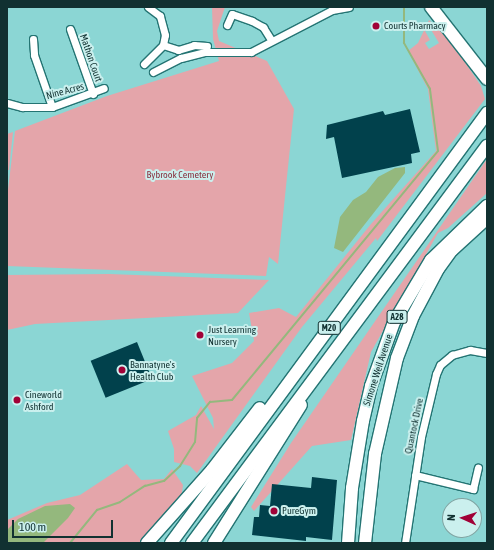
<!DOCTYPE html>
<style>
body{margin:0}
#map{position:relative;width:494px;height:550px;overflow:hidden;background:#8bd6d4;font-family:"Asap Condensed",sans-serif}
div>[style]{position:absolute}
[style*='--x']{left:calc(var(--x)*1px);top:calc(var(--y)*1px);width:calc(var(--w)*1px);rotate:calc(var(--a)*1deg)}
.green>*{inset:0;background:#e4a5aa}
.water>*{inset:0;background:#94b87d}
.stream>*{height:2px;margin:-1px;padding:0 1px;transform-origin:1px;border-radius:1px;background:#94b87d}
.building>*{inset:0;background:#01414c;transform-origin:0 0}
.roads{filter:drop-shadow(1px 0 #247473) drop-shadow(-1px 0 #247473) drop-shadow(0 1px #247473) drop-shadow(0 -1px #247473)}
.street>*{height:7px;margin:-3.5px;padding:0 3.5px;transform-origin:3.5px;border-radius:3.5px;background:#fff}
.highway>*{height:12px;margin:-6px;padding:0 6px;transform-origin:6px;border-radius:6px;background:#fff}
.dots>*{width:11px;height:11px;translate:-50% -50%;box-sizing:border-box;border:2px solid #cbf0ee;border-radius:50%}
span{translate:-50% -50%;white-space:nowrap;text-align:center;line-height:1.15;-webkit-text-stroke:4px #cbf0ee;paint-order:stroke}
.shield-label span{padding:1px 3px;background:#cbf0ee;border:1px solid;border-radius:3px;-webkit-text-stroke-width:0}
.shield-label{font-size:9px;color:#113131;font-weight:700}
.poi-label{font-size:10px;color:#113131}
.left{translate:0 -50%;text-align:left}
.street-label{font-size:10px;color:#113131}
.park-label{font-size:10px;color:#89303f}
.frame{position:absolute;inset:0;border:8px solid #113131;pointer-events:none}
.north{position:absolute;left:442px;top:498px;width:40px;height:40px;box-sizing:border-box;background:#cbf0ee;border:1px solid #81a4a2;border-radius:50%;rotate:273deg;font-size:11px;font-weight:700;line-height:16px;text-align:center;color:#113131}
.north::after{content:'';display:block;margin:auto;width:14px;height:18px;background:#a10137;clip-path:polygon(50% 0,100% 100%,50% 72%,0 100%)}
.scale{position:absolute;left:12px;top:520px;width:101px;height:18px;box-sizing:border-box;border:2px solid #113131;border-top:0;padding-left:5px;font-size:12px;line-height:14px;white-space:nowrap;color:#113131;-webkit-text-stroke:3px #cbf0ee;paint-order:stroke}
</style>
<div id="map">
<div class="green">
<div style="clip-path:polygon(212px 7px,225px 7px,217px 31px,219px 41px,267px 61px,294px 109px,278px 264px,269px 257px,266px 276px,7px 266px,7px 198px,15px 131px,107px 96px,219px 61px,213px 39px)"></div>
<div style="clip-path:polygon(evenodd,429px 20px,452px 43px,481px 86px,485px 99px,377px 241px,376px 238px,302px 327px,197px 473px,190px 466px,174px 462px,174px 449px,168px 431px,196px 415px,201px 406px,214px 429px,213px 418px,192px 376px,232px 363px,254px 341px,249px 313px,279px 308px,296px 317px,371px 224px,436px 151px,428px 89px,408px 51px,418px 43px,429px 20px,430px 28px,439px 43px,429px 49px,425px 43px,430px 40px,425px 31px,430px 28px)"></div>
<div style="clip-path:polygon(13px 132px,9px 170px,7px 170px,7px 134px)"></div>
<div style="clip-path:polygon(487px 159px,487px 193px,448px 228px,438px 233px,371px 352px,351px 440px,312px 446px,254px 511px,251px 507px,291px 443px)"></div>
<div style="clip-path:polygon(109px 274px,269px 280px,238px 313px,35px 324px,7px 330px,7px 275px)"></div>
<div style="clip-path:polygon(127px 464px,141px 480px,164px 479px,172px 469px,183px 485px,181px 499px,140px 543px,7px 543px,7px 520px,47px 503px,80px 495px)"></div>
</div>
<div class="water">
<div style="clip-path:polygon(405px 167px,405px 173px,343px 252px,334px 248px,340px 217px,353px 200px,366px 192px,378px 177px,395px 168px)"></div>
<div style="clip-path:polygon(70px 504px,75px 508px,68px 518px,44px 542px,7px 543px,8px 529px,18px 519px,45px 506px)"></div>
</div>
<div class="stream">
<div style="--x:70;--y:543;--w:43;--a:-50.7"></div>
<div style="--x:97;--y:510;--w:24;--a:-19"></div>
<div style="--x:120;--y:502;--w:30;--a:-33"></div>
<div style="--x:145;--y:486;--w:20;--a:-15"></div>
<div style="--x:164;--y:481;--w:22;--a:-43"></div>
<div style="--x:180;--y:466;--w:28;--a:-58"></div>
<div style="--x:195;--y:442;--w:24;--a:-85"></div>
<div style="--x:197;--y:418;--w:21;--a:-51"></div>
<div style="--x:210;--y:402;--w:22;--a:-5"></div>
<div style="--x:232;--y:400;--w:323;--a:-50.4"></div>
<div style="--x:438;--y:151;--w:63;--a:-97.4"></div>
<div style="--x:430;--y:89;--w:53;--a:-119.5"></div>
<div style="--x:404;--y:43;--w:36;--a:-90"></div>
</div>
<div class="building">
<div style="clip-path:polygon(410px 109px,420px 152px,411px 154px,412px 163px,342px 178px,334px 137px,326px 139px,327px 125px,383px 111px,385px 115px)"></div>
<div style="left:137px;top:342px;width:40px;height:50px;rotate:68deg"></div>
<div style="clip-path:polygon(312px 477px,337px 480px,332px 540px,306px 537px,306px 541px,252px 535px,254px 517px,259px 517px,260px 505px,270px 506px,272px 484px,311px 488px)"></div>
</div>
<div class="roads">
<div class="street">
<div style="--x:227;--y:25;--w:12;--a:-66"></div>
<div style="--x:232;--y:14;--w:21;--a:19"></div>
<div style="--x:252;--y:21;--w:13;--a:29"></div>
<div style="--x:263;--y:27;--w:15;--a:58"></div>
<div style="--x:70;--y:29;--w:69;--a:70.5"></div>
<div style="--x:33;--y:39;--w:16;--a:86"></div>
<div style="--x:34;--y:55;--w:55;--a:70.9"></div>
<div style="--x:163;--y:45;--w:16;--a:18"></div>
<div style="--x:178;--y:50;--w:17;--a:-17"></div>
<div style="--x:194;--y:45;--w:13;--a:4"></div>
<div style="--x:144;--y:64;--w:27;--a:-45"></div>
<div style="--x:163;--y:45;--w:10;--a:-79"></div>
<div style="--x:165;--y:35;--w:20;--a:-105"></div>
<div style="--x:160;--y:16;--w:15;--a:-143"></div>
<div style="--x:153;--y:72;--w:31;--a:-27"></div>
<div style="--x:181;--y:58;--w:25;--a:-14"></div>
<div style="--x:205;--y:52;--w:46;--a:0"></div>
<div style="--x:251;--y:52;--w:91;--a:-27.4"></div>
<div style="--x:332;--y:10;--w:17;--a:-10"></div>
<div style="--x:7;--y:103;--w:16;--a:15"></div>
<div style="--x:22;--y:107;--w:30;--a:0"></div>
<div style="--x:52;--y:107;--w:55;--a:-20.1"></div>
<div style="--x:415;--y:475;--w:60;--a:13.6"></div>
<div style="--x:473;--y:489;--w:22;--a:-77"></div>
<div style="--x:405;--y:543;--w:107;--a:-81.4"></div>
<div style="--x:421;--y:437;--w:65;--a:-76.6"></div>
<div style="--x:436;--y:374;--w:10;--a:-66"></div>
<div style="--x:440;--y:365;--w:16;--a:-40"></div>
<div style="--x:452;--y:355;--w:19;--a:-16"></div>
<div style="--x:470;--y:350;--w:17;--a:10"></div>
</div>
<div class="highway">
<div style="--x:431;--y:7;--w:91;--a:52.1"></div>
<div style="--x:147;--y:543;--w:98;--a:-48.3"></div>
<div style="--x:212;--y:470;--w:78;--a:-52.3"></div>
<div style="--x:171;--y:543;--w:534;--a:-53.69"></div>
<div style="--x:192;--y:543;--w:495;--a:-53.4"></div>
<div style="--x:214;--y:543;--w:163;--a:-57.8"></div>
<div style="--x:348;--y:543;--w:55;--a:-85.8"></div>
<div style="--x:352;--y:488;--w:68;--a:-80.7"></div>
<div style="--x:363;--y:421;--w:36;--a:-77"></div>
<div style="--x:371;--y:386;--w:68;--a:-70.2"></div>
<div style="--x:394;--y:322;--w:72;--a:-59.2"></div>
<div style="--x:431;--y:260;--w:78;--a:-44"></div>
<div style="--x:365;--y:543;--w:90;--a:-83.6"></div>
<div style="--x:375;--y:454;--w:98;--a:-77.1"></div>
<div style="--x:397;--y:358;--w:45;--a:-69.1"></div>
<div style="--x:413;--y:316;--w:53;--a:-62"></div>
<div style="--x:438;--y:269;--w:24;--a:-54"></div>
<div style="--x:452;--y:250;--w:47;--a:-42.4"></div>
</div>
</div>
<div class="dots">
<div style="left:376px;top:26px;background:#a10137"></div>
<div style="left:200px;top:335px;background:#a10137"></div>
<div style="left:122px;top:370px;background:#a10137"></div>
<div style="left:17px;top:400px;background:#a10137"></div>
<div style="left:274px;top:511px;background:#a10137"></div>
</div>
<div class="shield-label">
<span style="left:397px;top:317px">A28</span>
<span style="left:329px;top:328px">M20</span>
</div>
<div class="poi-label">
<span class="left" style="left:384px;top:26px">Courts Pharmacy</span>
<span class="left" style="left:208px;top:335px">Just Learning<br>Nursery</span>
<span class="left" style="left:130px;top:370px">Bannatyne's<br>Health Club</span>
<span class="left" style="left:25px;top:400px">Cineworld<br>Ashford</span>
<span class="left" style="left:282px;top:511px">PureGym</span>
</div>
<div class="street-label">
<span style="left:91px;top:58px;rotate:71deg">Mathon Court</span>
<span style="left:65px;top:91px;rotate:-15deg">Nine Acres</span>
<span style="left:378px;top:370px;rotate:-72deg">Simone Weil Avenue</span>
<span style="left:414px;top:426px;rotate:-78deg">Quantock Drive</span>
</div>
<div class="park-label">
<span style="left:180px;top:175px">Bybrook Cemetery</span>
</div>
<div class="frame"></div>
<div class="north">N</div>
<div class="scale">100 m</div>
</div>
